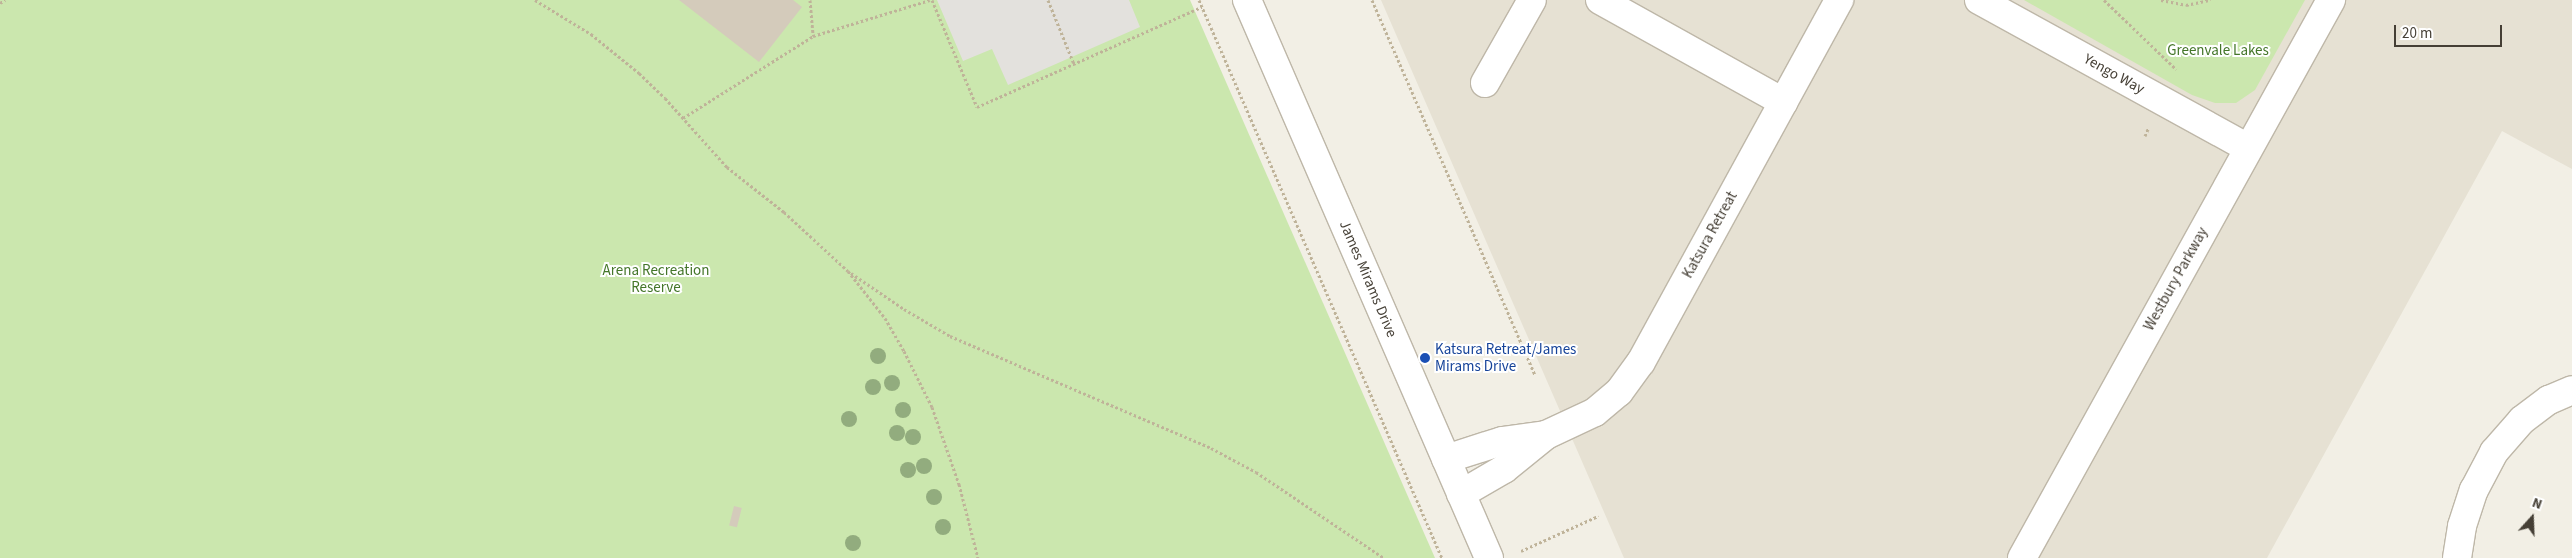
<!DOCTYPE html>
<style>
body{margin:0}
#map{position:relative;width:2572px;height:558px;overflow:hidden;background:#f2efe5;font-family:"Source Sans 3",sans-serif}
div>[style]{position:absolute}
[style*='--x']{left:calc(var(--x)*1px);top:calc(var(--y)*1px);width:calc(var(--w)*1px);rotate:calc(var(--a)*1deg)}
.residential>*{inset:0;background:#e6e1d3}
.green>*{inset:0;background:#cbe7ae}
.parking>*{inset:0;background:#e3e1dd}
.building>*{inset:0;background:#d4cbbb;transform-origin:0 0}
.path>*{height:3px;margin-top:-1.5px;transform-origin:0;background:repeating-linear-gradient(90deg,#bfb399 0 2.5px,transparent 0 5px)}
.roads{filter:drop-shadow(1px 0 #beb7a8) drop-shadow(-1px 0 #beb7a8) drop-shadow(0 1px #beb7a8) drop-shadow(0 -1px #beb7a8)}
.minor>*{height:28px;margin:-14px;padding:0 14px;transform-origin:14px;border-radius:14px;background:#fff}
.trees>*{width:16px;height:16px;margin:-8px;border-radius:50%;background:#92ac7e}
.dots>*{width:14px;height:14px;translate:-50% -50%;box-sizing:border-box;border:2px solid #fff;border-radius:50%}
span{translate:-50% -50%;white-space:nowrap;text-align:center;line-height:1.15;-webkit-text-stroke:4px #fff;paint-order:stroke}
.park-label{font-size:15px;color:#447629}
.street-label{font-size:15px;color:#453f35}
.transit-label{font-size:15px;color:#164399}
.left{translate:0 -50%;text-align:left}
.north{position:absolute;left:2507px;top:493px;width:50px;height:50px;-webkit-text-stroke:4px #fff;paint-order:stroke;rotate:20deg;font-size:14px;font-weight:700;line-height:20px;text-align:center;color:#453f35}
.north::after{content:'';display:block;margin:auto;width:18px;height:22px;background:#453f35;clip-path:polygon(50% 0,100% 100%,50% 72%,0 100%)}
.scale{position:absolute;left:2394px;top:25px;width:108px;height:22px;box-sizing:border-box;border:2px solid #453f35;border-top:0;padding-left:6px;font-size:15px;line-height:18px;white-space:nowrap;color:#453f35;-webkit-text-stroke:4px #fff;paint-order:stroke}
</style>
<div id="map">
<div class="residential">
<div style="clip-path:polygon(1381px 0,2572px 0,2572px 169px,2502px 131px,2267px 558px,1624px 558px)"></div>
</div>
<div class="green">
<div style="clip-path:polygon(0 0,1190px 0,1435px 558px,0 558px)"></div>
<div style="clip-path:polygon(2024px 0,2305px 0,2255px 90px,2236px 103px,2215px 103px,2192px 95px)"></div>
</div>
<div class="parking">
<div style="clip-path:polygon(937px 0,1129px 0,1140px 27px,1008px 85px,992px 49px,963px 61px)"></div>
</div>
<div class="building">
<div style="clip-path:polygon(679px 0,793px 0,802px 7px,759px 62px)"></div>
<div style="left:734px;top:506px;width:8px;height:20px;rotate:14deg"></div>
</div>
<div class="path">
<div style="--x:535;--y:0;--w:66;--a:31.3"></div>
<div style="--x:591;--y:34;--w:62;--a:39.1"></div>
<div style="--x:639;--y:73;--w:36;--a:44"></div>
<div style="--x:665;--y:98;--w:93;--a:48.1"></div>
<div style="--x:727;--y:167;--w:73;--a:38.3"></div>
<div style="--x:784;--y:212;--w:87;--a:42.7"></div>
<div style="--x:848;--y:271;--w:60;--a:51.8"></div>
<div style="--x:885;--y:318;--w:38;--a:60"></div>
<div style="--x:904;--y:351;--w:63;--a:63.4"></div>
<div style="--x:932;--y:407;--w:82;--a:70.7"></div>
<div style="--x:959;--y:484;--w:76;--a:75.6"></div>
<div style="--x:810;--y:0;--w:36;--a:85"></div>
<div style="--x:932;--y:0;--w:116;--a:67.2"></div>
<div style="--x:977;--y:107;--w:246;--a:-24"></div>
<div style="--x:1048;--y:0;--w:69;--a:67.9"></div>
<div style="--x:1199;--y:0;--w:609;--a:66.47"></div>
<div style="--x:1372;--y:0;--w:409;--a:66.5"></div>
<div style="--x:2104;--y:0;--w:100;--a:43.8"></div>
<div style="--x:2161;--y:0;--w:25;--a:11"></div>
<div style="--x:2186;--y:5;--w:25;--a:-12"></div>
<div style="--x:0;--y:3;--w:6;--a:-31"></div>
<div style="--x:683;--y:118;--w:154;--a:-32.2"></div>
<div style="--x:813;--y:36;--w:122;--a:-17.1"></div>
<div style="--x:2145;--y:136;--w:8;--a:-67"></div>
<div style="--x:851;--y:273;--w:64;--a:34.2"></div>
<div style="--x:904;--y:309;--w:53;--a:30.4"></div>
<div style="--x:950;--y:336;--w:284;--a:23.2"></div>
<div style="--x:1211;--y:448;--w:51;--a:28.1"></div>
<div style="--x:1256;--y:472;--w:154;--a:33.9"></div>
<div style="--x:1521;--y:551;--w:85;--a:-24.4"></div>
</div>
<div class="roads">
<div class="minor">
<div style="--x:1247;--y:0;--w:608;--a:66.55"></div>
<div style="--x:1600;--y:0;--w:210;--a:29.1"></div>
<div style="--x:1979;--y:0;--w:307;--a:28.8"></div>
<div style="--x:1485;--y:83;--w:95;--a:-60.5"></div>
<div style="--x:1446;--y:459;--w:59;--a:-17.8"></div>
<div style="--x:1502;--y:441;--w:44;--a:-7.8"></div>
<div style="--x:1461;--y:494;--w:50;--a:-30.2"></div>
<div style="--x:1504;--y:469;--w:54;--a:-39"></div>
<div style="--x:1546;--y:435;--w:54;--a:-25.1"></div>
<div style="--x:1595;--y:412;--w:31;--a:-40"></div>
<div style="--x:1619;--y:392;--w:37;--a:-54"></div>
<div style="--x:1641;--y:362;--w:413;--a:-61.3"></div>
<div style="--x:2022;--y:558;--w:638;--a:-61.02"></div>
<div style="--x:2457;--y:558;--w:32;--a:-81"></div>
<div style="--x:2462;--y:526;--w:38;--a:-72"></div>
<div style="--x:2474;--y:490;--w:43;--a:-62.2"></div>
<div style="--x:2494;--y:452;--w:43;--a:-48.8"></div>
<div style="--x:2522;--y:420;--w:34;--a:-37"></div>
<div style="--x:2549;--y:400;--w:25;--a:-23"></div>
</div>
</div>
<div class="trees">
<div style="left:878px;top:356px"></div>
<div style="left:892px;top:383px"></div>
<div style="left:873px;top:387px"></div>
<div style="left:903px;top:410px"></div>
<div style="left:849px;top:419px"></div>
<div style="left:897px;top:433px"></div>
<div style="left:913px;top:437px"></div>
<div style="left:924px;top:466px"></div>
<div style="left:908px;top:470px"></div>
<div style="left:934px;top:497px"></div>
<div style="left:943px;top:527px"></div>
<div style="left:853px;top:543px"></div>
</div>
<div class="dots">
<div style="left:1425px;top:358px;background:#1a4fb4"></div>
</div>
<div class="park-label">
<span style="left:2218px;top:51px">Greenvale Lakes</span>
<span style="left:656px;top:279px">Arena Recreation<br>Reserve</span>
</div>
<div class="street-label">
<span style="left:2114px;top:74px;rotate:29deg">Yengo Way</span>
<span style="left:1710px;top:235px;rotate:-61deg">Katsura Retreat</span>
<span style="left:1368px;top:279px;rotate:67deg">James Mirams Drive</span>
<span style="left:2176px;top:279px;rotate:-61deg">Westbury Parkway</span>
</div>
<div class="transit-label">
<span class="left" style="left:1435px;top:358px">Katsura Retreat/James<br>Mirams Drive</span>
</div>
<div class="north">N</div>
<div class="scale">20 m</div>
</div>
